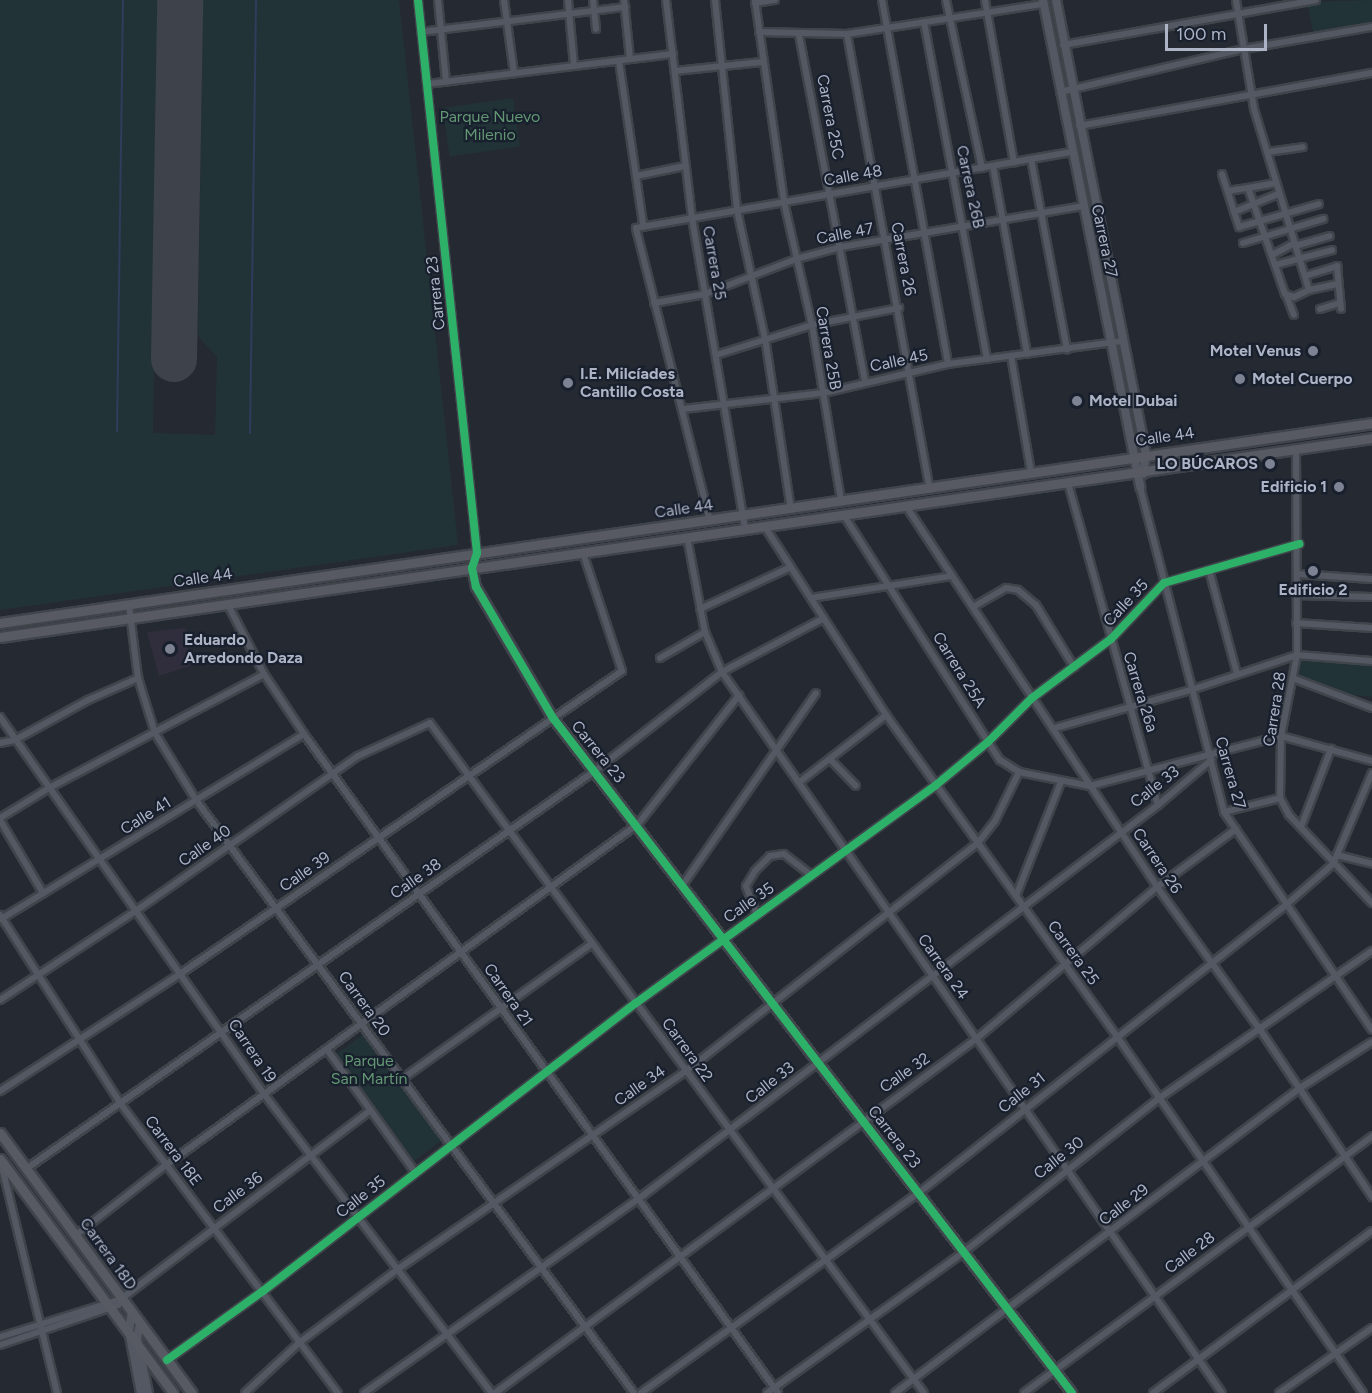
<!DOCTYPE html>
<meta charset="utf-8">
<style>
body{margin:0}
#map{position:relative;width:1372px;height:1393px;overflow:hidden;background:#252932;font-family:Figtree,sans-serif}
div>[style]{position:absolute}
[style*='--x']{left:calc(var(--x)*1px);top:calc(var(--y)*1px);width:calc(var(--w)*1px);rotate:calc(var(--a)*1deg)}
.medical>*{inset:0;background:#302e3c}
.green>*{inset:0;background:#223338;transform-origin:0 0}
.stream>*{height:2px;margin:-1px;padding:0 1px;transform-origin:1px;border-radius:1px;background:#2e3d5b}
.runway>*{height:46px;margin:-23px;padding:0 23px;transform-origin:23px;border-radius:23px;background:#3e424b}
.roads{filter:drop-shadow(2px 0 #40444b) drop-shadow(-2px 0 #40444b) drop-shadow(0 2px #40444b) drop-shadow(0 -2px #40444b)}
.minor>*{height:6px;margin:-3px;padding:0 3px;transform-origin:3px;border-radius:3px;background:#545862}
.tertiary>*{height:8px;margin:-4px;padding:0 4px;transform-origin:4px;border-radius:4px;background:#545862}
.primary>*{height:9px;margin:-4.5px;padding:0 4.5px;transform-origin:4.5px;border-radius:4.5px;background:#575a63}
.cycleway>*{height:8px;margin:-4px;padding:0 4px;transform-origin:4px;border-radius:4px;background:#2db169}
.dots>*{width:16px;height:16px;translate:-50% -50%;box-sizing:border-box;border:3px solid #181f2d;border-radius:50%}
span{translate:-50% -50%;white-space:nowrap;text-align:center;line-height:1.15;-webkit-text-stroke:4.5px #181f2d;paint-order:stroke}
.park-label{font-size:16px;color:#639773}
.street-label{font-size:16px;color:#adb4c6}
.poi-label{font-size:16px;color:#adb4c6;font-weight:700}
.right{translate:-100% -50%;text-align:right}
.left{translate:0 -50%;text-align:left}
.scale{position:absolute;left:1165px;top:24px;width:102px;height:27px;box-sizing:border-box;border:3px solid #adb4c6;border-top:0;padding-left:8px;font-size:18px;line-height:21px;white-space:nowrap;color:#adb4c6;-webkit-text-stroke:4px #181f2d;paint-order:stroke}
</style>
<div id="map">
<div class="medical">
<div style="clip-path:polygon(186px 628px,190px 666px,159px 676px,147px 632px)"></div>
</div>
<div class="green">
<div style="clip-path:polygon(0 0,160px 0,153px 433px,215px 435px,217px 357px,198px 336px,203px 0,399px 0,458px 545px,0 610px)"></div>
<div style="clip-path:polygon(1372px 0,1372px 27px,1314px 37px,1307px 2px)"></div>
<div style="left:513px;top:98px;width:49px;height:71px;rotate:82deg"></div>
<div style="clip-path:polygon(1301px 658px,1372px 663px,1372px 697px,1347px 694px,1298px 677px)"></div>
<div style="left:364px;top:1034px;width:132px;height:34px;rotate:54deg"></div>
</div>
<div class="stream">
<div style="--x:117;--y:431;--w:431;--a:-89.2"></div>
<div style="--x:250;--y:433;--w:433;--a:-89.2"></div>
</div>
<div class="runway">
<div style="--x:174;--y:359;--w:359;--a:-89"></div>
</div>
<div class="roads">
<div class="minor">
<div style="--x:418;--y:0;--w:556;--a:83.91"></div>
<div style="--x:438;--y:0;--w:82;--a:84.4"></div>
<div style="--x:504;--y:0;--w:74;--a:82.2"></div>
<div style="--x:568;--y:0;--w:66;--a:84.8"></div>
<div style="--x:593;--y:0;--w:29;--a:84"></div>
<div style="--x:624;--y:0;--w:59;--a:84.2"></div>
<div style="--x:666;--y:0;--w:220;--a:83.2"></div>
<div style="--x:692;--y:218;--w:314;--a:80.3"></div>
<div style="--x:715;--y:0;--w:211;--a:84"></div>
<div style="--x:737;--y:210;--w:131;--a:77.7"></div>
<div style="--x:765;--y:338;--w:173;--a:81.4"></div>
<div style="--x:755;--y:0;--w:204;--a:81.8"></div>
<div style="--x:784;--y:202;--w:126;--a:77.2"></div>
<div style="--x:812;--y:325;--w:177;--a:80.6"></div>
<div style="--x:882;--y:0;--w:370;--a:79.7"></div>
<div style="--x:946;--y:0;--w:172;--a:77.9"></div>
<div style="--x:985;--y:0;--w:165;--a:79.9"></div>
<div style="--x:1236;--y:0;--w:110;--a:80.6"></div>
<div style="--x:1254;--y:109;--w:189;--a:73.1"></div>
<div style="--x:1309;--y:290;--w:17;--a:155"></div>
<div style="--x:1294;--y:297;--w:9;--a:-162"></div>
<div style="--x:1285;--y:294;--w:112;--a:-109.2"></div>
<div style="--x:1248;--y:188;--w:27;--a:-10"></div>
<div style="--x:755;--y:3;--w:20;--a:-9"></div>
<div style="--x:924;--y:22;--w:343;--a:79.4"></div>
<div style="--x:421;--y:32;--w:206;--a:-7"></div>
<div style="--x:759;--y:32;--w:88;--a:1.3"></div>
<div style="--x:847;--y:34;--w:199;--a:-8.7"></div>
<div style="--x:847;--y:34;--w:463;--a:79.7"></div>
<div style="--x:799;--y:35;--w:353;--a:79.2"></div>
<div style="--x:1063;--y:45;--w:257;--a:-10.1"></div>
<div style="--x:619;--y:61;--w:165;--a:81.6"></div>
<div style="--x:675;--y:71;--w:87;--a:-5.9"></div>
<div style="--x:427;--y:84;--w:248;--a:-7"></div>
<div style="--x:1060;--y:92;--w:189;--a:-13.2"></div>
<div style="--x:1244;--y:49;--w:130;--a:-9.8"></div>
<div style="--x:1079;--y:126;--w:298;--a:-10.3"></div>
<div style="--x:1268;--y:152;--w:35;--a:-8"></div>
<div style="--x:1031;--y:159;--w:194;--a:79.3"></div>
<div style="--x:993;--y:166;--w:191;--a:79.7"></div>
<div style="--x:1222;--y:174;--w:56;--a:72.2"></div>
<div style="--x:1239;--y:227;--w:83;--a:-16"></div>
<div style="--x:636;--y:176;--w:50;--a:-11.5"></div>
<div style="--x:1228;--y:191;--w:20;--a:-9"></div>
<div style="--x:1234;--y:212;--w:48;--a:-22.2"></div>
<div style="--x:1243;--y:243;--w:84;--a:-16.7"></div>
<div style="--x:1295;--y:246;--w:36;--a:-16"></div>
<div style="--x:1272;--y:255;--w:26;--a:-28"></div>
<div style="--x:1275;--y:265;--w:59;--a:-14.7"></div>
<div style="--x:1305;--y:276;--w:34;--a:-17"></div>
<div style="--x:1337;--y:266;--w:43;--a:84.7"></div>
<div style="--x:1309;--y:290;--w:30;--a:-12"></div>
<div style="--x:1287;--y:297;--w:19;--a:69"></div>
<div style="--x:654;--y:303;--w:52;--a:-10"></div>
<div style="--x:705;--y:294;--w:97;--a:-21"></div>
<div style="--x:796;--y:259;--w:47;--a:-14.9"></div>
<div style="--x:841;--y:247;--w:245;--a:-9.6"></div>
<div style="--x:1320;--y:309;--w:21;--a:-17"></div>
<div style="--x:716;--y:355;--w:101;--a:-17.4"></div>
<div style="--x:812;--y:325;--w:89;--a:-11.1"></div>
<div style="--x:1011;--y:356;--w:118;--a:80.2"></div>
<div style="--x:683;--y:409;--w:141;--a:-6.5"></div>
<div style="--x:823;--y:393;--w:128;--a:-13.1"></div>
<div style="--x:948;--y:364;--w:176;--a:-7.5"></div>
<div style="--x:1296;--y:449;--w:206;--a:89.7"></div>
<div style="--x:1297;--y:655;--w:83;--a:101.2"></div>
<div style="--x:1281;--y:736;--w:62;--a:90.9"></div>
<div style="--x:1280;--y:798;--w:19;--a:62"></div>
<div style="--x:1289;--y:815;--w:121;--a:46.7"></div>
<div style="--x:1068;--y:483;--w:334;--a:74.4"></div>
<div style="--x:1140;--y:487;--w:336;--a:75.5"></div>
<div style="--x:1224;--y:812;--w:263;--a:55.8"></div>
<div style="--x:906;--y:506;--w:456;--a:56.6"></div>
<div style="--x:1157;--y:887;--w:178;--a:54.2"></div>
<div style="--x:1261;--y:1031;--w:200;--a:56.2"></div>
<div style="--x:843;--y:514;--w:292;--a:57.5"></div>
<div style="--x:1000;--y:760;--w:22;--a:32"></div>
<div style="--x:1019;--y:772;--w:72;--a:11.2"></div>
<div style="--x:1090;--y:786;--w:197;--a:-14.7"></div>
<div style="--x:1281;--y:736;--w:94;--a:15.4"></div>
<div style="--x:710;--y:521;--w:302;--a:-104.2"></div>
<div style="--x:636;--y:228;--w:443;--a:-9.9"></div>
<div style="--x:765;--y:527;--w:224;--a:57.2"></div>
<div style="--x:886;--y:715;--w:394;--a:54.3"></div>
<div style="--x:1116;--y:1035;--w:435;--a:55.4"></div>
<div style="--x:687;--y:537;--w:97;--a:79.3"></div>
<div style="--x:705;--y:632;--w:43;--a:67"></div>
<div style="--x:722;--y:672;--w:877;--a:55.26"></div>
<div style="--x:1209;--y:570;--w:108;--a:74.9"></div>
<div style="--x:1297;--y:574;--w:75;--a:3.8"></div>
<div style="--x:1296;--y:595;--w:76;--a:1.5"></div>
<div style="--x:811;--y:598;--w:143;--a:-8.9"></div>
<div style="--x:129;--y:605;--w:74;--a:83"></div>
<div style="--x:138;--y:678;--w:58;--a:72.8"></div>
<div style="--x:155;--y:733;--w:79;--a:58.5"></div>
<div style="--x:196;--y:800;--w:737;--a:53.55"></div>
<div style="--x:228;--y:605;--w:78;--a:62.4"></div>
<div style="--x:264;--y:674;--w:72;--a:56.3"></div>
<div style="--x:304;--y:734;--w:812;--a:54.27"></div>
<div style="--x:973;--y:607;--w:38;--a:-30"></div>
<div style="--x:1006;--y:588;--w:12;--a:9"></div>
<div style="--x:1018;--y:590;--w:23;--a:40"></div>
<div style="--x:1036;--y:605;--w:73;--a:58.5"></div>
<div style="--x:700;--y:609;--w:100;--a:-24.8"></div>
<div style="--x:1296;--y:623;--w:76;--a:3.8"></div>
<div style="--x:660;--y:658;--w:52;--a:-30"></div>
<div style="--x:1295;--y:679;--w:82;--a:20.6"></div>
<div style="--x:0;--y:717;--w:460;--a:55"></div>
<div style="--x:264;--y:1094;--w:376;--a:52.7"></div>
<div style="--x:1055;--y:728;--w:144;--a:-15.7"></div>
<div style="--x:1194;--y:689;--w:108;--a:-18.3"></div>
<div style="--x:1297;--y:655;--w:75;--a:4.6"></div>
<div style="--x:0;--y:743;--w:15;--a:-11"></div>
<div style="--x:15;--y:740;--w:83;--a:-28.7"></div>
<div style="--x:88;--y:700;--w:55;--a:-23.7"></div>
<div style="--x:830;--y:759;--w:37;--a:46"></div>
<div style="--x:801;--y:781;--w:108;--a:-37.8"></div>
<div style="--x:1224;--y:812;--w:58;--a:-14"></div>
<div style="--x:0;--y:818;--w:57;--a:-31.5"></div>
<div style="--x:49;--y:788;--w:243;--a:-27.9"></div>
<div style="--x:0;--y:820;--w:85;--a:59.5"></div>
<div style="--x:1301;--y:827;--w:84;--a:-69"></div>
<div style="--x:1337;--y:855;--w:36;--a:14"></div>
<div style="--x:684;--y:883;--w:231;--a:-55.2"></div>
<div style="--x:1016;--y:896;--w:123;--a:-68.5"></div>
<div style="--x:0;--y:915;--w:223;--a:57.4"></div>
<div style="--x:120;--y:1103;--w:363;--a:53.1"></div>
<div style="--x:757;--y:915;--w:31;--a:-111"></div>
<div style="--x:746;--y:886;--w:17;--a:-59"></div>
<div style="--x:755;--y:871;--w:21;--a:-45"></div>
<div style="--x:770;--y:856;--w:14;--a:-8"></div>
<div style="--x:784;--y:854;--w:34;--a:38"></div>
<div style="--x:1;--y:919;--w:355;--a:-31.4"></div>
<div style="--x:0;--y:1000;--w:164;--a:-33.3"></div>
<div style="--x:137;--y:910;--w:269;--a:-34.9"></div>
<div style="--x:358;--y:756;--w:79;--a:-24.6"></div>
<div style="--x:430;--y:723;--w:832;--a:53.6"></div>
<div style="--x:328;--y:1051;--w:149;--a:54.3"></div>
<div style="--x:402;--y:1079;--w:232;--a:-35.5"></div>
<div style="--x:0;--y:1091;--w:215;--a:-33"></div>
<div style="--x:180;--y:974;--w:536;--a:-34.43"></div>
<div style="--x:622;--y:671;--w:124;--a:-108.3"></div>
<div style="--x:1;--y:1163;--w:237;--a:76.3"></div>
<div style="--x:26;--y:1169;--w:696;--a:-34.99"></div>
<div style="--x:596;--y:770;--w:160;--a:-37.9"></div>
<div style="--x:722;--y:672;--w:115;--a:-27.9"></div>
<div style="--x:76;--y:1235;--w:114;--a:-37.9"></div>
<div style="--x:166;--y:1165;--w:582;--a:-35.85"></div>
<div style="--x:638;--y:824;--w:164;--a:-51.9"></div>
<div style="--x:0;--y:1337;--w:127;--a:-17.4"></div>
<div style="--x:0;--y:1345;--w:125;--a:-18.7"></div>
<div style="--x:118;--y:1305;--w:7;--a:-63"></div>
<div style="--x:121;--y:1299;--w:313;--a:-37.1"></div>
<div style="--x:167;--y:1360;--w:118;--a:-35.7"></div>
<div style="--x:263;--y:1291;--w:471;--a:-37.7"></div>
<div style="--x:636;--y:1003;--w:371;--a:-36"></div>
<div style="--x:936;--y:785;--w:67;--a:-39.6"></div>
<div style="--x:988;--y:742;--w:62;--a:-45"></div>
<div style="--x:1032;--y:698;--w:99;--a:-36.8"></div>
<div style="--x:1111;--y:639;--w:77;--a:-46.6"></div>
<div style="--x:1164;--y:583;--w:141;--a:-16.1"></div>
<div style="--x:245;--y:1393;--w:75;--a:-42.8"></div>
<div style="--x:300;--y:1342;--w:122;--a:-36.7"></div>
<div style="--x:398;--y:1269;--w:349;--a:-34.5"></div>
<div style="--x:686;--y:1071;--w:369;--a:-38"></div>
<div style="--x:977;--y:844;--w:29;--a:-52"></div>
<div style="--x:995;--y:821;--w:55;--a:-63.9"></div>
<div style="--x:364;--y:1393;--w:334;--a:-35.3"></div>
<div style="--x:637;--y:1200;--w:654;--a:-37.17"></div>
<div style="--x:1158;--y:805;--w:70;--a:-40.3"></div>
<div style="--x:495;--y:1393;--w:597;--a:-36.35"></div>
<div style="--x:976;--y:1039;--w:236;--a:-40"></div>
<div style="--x:1157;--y:887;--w:98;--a:-36.3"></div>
<div style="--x:641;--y:1393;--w:344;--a:-35.8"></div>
<div style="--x:920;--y:1192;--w:467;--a:-38.1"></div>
<div style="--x:1287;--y:904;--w:61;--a:-41"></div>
<div style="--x:1333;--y:864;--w:99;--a:-66.8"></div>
<div style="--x:767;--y:1393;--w:244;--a:-35.6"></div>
<div style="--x:965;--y:1251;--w:246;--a:-38.2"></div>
<div style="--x:1158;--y:1099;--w:260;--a:-34.7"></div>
<div style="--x:895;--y:1393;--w:507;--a:-36.98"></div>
<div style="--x:1300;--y:1088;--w:85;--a:-32.6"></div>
<div style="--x:1024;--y:1393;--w:433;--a:-36.4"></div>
<div style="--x:1153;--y:1393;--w:272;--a:-36.5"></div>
<div style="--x:1279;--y:1393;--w:113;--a:-35"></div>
</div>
<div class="tertiary">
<div style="--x:1043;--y:0;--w:497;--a:78.7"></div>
<div style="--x:1056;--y:0;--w:464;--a:78.8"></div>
<div style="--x:1146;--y:455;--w:19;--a:99"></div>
<div style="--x:477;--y:553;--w:16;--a:108"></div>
<div style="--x:472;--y:568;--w:19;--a:78"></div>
<div style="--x:476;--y:587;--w:152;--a:59.6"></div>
<div style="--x:553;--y:718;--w:851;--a:52.44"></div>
<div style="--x:132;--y:1312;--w:19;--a:99"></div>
<div style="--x:129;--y:1331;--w:63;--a:79"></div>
<div style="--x:140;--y:1323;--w:16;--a:101"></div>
<div style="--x:137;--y:1339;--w:55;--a:78.5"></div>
</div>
<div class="primary">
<div style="--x:0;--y:623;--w:1387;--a:-8.29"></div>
<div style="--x:0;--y:637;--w:1386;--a:-8.25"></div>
<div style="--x:0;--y:1133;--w:323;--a:53.6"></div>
<div style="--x:0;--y:1159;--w:291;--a:53.5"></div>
</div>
</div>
<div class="cycleway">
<div style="--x:418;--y:0;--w:556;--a:83.91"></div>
<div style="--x:477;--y:553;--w:16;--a:108"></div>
<div style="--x:472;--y:568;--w:19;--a:78"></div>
<div style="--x:476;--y:587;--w:152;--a:59.6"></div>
<div style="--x:553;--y:718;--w:851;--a:52.44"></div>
<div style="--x:167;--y:1360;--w:118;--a:-35.7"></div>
<div style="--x:263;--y:1291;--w:471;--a:-37.7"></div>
<div style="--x:636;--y:1003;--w:371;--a:-36"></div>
<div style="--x:936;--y:785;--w:67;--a:-39.6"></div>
<div style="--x:988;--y:742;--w:62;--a:-45"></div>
<div style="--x:1032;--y:698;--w:99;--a:-36.8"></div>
<div style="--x:1111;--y:639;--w:77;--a:-46.6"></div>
<div style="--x:1164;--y:583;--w:141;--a:-16.1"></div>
</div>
<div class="dots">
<div style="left:1313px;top:351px;background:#7d8392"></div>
<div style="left:1240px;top:379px;background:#7d8392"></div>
<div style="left:568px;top:383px;background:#7d8392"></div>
<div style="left:1077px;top:401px;background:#7d8392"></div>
<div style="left:1270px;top:464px;background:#7d8392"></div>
<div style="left:1339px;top:487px;background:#7d8392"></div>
<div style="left:1313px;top:571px;background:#7d8392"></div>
<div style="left:170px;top:649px;background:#7d8392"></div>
</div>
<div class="park-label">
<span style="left:490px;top:126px">Parque Nuevo<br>Milenio</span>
<span style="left:369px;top:1070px">Parque<br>San Martín</span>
</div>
<div class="street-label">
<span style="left:830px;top:117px;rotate:79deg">Carrera 25C</span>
<span style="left:853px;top:176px;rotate:-10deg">Calle 48</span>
<span style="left:970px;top:187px;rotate:78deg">Carrera 26B</span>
<span style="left:845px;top:234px;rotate:-11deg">Calle 47</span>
<span style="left:1104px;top:241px;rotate:78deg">Carrera 27</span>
<span style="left:903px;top:259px;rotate:79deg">Carrera 26</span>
<span style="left:714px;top:263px;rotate:80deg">Carrera 25</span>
<span style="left:436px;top:293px;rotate:-96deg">Carrera 23</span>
<span style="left:828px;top:348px;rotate:80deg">Carrera 25B</span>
<span style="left:899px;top:361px;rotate:-12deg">Calle 45</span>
<span style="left:1165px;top:437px;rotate:-8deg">Calle 44</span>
<span style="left:684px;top:509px;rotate:-8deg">Calle 44</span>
<span style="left:203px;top:578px;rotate:-8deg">Calle 44</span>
<span style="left:1126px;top:603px;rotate:-47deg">Calle 35</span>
<span style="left:959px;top:670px;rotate:58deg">Carrera 25A</span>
<span style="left:1140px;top:692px;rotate:73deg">Carrera 26a</span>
<span style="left:1275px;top:709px;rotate:-81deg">Carrera 28</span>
<span style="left:598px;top:752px;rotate:51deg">Carrera 23</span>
<span style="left:1230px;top:773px;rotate:74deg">Carrera 27</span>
<span style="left:1155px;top:787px;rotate:-38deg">Calle 33</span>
<span style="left:146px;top:816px;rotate:-32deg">Calle 41</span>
<span style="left:205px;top:846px;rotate:-35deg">Calle 40</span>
<span style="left:1157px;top:861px;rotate:56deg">Carrera 26</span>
<span style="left:305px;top:872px;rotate:-35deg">Calle 39</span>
<span style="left:416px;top:879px;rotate:-35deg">Calle 38</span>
<span style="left:749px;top:903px;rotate:-35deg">Calle 35</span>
<span style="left:1073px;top:953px;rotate:54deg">Carrera 25</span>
<span style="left:943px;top:967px;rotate:55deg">Carrera 24</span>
<span style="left:508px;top:995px;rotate:55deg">Carrera 21</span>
<span style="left:364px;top:1004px;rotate:54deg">Carrera 20</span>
<span style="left:687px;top:1050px;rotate:54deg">Carrera 22</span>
<span style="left:252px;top:1051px;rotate:56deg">Carrera 19</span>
<span style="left:905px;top:1073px;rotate:-35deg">Calle 32</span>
<span style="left:770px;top:1083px;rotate:-38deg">Calle 33</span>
<span style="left:640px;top:1086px;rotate:-35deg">Calle 34</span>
<span style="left:1022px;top:1093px;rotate:-38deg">Calle 31</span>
<span style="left:894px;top:1137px;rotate:52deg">Carrera 23</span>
<span style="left:173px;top:1151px;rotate:53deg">Carrera 18E</span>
<span style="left:1059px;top:1158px;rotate:-38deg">Calle 30</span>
<span style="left:238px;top:1193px;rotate:-37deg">Calle 36</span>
<span style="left:361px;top:1197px;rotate:-38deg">Calle 35</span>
<span style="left:1124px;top:1205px;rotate:-37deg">Calle 29</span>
<span style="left:1190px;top:1253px;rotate:-37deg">Calle 28</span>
<span style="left:108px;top:1254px;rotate:54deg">Carrera 18D</span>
</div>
<div class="poi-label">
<span class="right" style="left:1301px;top:351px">Motel Venus</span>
<span class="left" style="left:580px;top:383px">I.E. Milcíades<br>Cantillo Costa</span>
<span class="left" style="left:1252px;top:379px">Motel Cuerpo</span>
<span class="left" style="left:1089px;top:401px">Motel Dubai</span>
<span class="right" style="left:1258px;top:464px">LO BÚCAROS</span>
<span class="right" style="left:1327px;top:487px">Edificio 1</span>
<span style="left:1313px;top:590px">Edificio 2</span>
<span class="left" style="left:184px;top:649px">Eduardo<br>Arredondo Daza</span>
</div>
<div class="scale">100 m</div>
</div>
